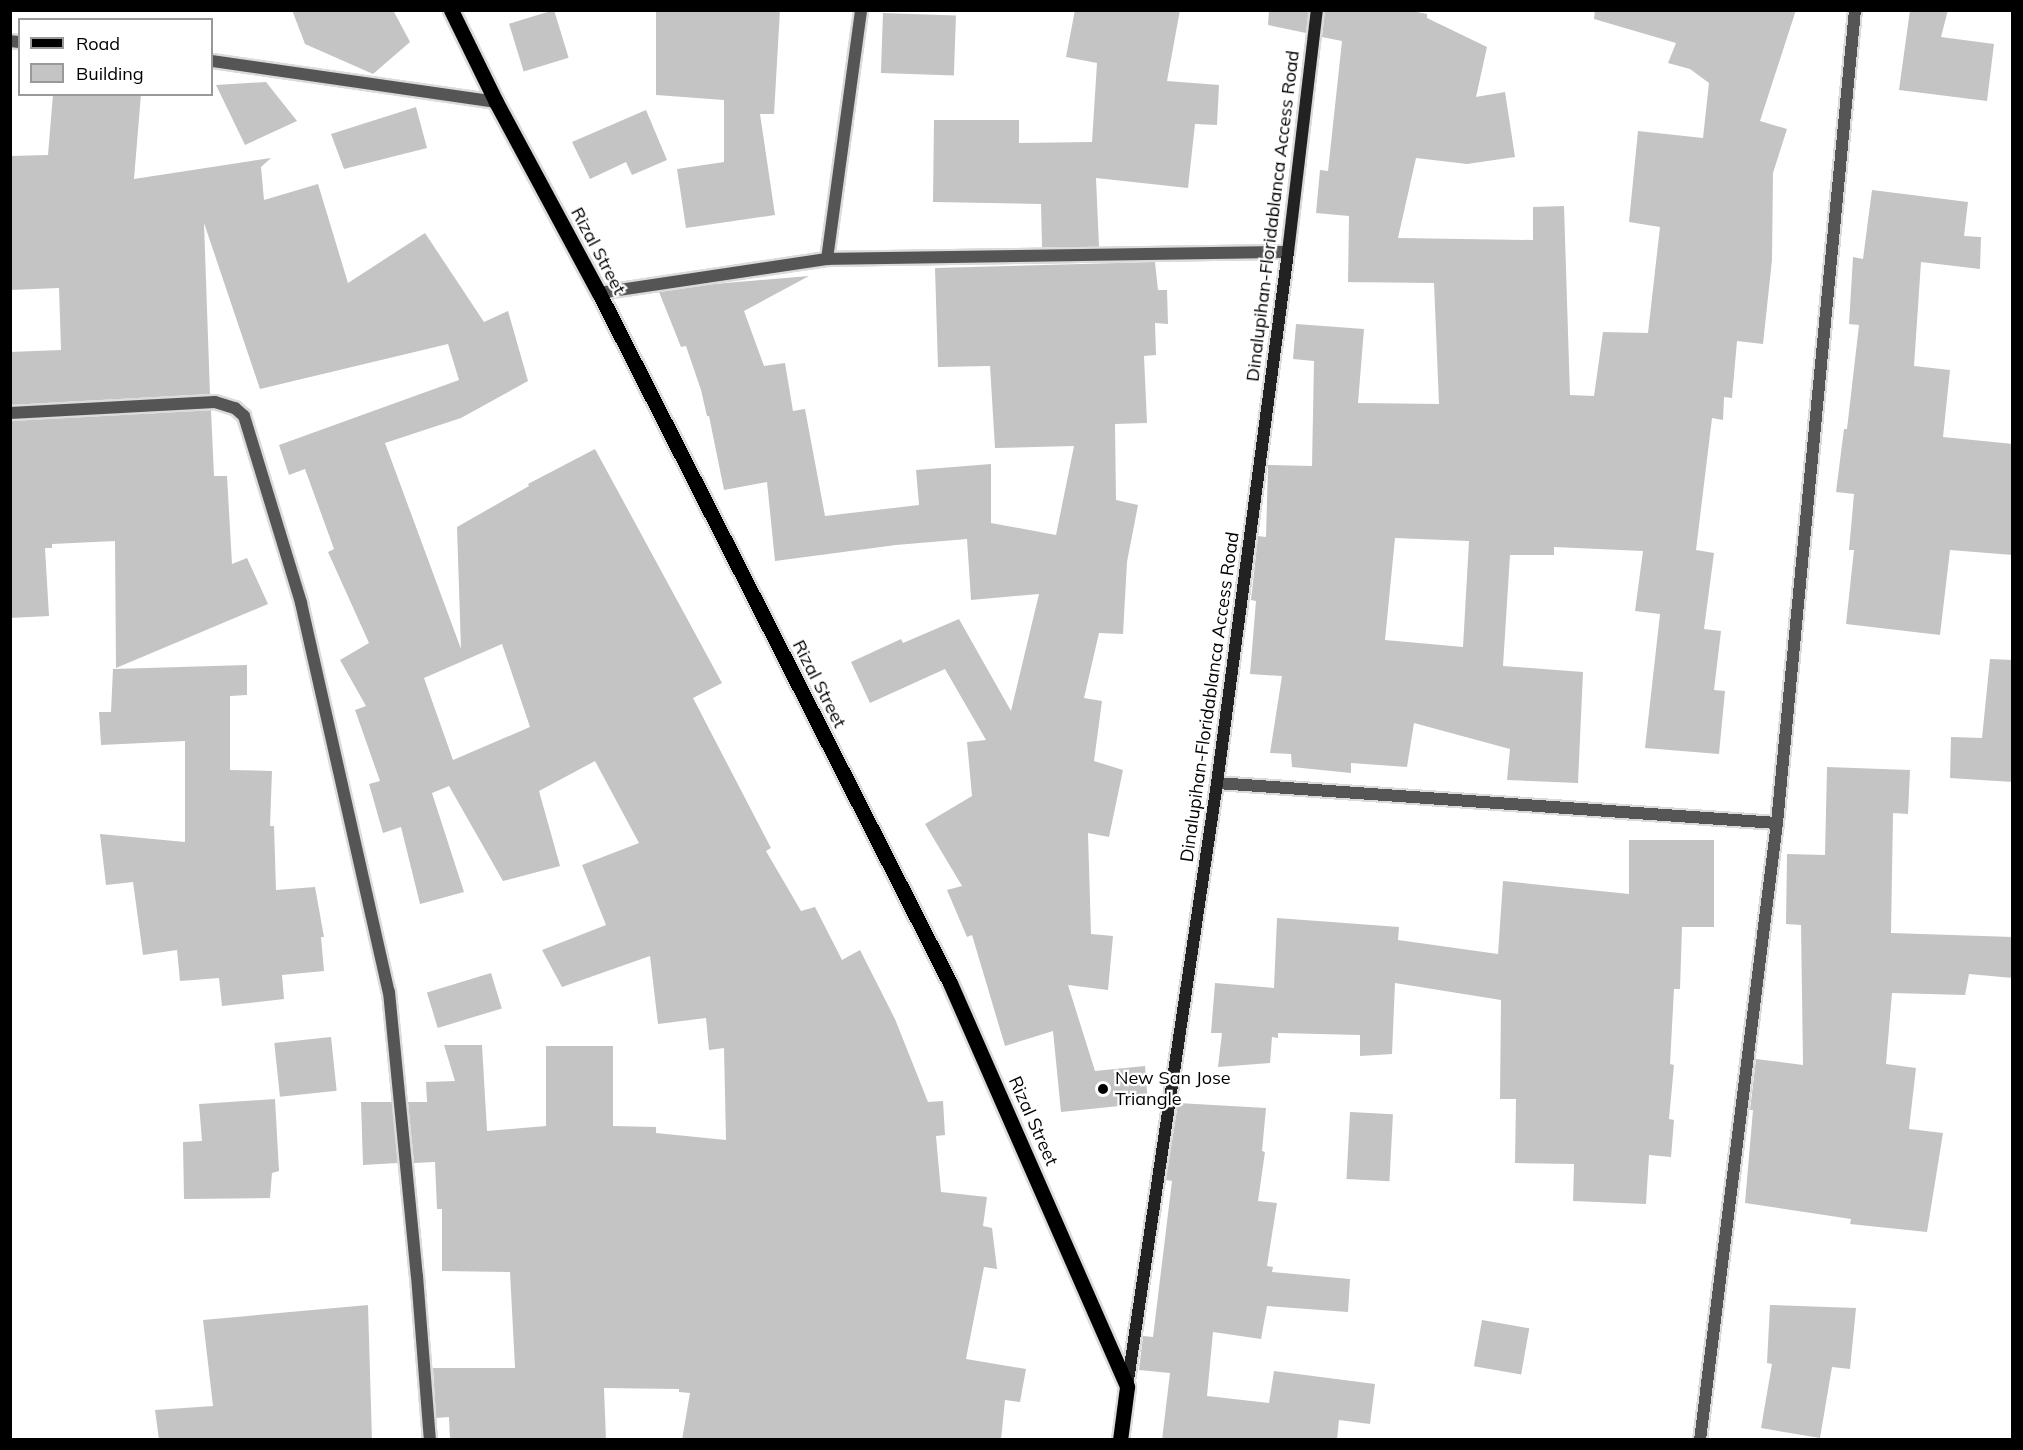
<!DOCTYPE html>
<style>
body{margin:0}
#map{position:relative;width:2023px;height:1450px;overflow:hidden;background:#fff;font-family:Mulish,sans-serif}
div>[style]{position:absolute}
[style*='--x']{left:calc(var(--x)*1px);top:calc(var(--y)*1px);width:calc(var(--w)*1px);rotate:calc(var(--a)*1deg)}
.building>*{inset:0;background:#c4c4c4;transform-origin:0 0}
.roads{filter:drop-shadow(2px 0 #dbdbdb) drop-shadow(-2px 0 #dbdbdb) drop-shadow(0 2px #dbdbdb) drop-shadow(0 -2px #dbdbdb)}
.minor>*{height:12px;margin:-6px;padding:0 6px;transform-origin:6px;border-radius:6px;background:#555}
.secondary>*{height:12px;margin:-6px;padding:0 6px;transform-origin:6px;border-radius:6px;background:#222}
.primary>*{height:15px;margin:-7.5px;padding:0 7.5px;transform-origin:7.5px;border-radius:7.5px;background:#000}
.dots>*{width:16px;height:16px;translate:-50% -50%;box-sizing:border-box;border:3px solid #fff;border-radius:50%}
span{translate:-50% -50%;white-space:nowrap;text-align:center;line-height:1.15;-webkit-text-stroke:4.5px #fff;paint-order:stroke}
.street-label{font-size:18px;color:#000}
.poi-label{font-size:18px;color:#000}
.left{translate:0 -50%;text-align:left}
.frame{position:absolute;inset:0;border:12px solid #000;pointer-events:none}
.legend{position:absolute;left:18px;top:18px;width:195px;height:78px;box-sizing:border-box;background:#fff;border:2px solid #999;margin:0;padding:8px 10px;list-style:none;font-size:18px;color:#000}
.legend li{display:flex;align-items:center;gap:12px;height:30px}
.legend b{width:30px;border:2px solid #999}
</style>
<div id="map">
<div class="building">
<div style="clip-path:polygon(292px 10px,393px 10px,410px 42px,373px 74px,305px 44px)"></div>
<div style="left:554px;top:10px;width:50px;height:47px;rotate:73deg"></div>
<div style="clip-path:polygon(656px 10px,780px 10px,774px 114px,760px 114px,775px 215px,686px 228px,677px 169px,724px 162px,724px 100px,656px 95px)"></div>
<div style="clip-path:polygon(1075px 10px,1180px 10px,1167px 81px,1219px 85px,1217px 125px,1195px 124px,1188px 188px,1096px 178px,1099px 247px,1042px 247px,1041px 204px,933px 202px,934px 120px,1019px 120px,1019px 143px,1092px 142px,1097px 63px,1066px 57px)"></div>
<div style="clip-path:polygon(1269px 10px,1309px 10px,1306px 33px,1268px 25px)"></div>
<div style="clip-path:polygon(evenodd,1325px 10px,1406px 10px,1427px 14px,1427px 18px,1487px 47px,1476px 97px,1505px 92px,1515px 157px,1467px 164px,1416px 158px,1398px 238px,1533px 240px,1533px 207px,1564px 206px,1570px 395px,1594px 396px,1603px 332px,1648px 333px,1660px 227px,1629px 222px,1638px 131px,1703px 138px,1709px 83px,1690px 69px,1668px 63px,1676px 43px,1594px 19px,1595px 10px,1796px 10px,1760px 121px,1787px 129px,1773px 173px,1772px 260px,1763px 344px,1737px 341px,1732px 398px,1724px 397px,1723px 420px,1712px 418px,1696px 550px,1714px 553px,1704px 629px,1721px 631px,1714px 690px,1725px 691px,1719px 754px,1645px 748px,1660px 614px,1635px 611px,1643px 551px,1554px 547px,1554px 555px,1510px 555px,1503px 666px,1583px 672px,1578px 783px,1507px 780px,1510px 749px,1414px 723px,1407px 767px,1351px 763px,1351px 773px,1292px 767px,1291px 754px,1270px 753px,1282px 676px,1250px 674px,1256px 601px,1251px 600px,1258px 536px,1266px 537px,1268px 465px,1312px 466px,1314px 361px,1293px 359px,1296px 324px,1364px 329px,1358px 403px,1439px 404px,1434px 283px,1348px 282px,1349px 216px,1316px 213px,1320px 170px,1328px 171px,1342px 41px,1322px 37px,1325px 10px,1395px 538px,1469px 541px,1463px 647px,1385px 640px,1395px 538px)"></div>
<div style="clip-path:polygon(1910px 10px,1948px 10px,1941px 37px,1994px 44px,1987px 101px,1899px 90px)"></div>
<div style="left:883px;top:13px;width:73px;height:60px;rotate:2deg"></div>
<div style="clip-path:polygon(266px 82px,297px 121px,245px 145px,216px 85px)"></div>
<div style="clip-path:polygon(evenodd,53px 94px,141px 94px,134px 179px,271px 158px,261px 167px,264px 200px,318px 184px,348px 283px,425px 233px,484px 322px,508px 311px,528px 381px,461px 418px,385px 443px,461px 649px,457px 527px,529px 486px,528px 484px,595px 449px,722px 683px,693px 698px,771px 848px,766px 851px,801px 911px,815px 907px,842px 960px,860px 950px,895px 1019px,928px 1102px,943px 1101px,945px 1135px,936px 1136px,941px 1192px,987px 1197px,983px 1226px,992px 1228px,997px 1269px,984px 1267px,966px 1359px,1026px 1369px,1020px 1402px,1005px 1400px,1001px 1440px,682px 1440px,690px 1393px,679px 1392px,679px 1389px,604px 1388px,606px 1440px,450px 1440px,449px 1417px,436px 1418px,433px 1368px,515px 1368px,510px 1272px,442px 1271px,442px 1209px,437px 1209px,435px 1162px,414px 1163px,408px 1102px,427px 1102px,426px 1082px,455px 1081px,444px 1045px,482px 1045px,487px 1131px,546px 1126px,546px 1046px,613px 1046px,613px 1126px,656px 1127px,656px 1133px,726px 1140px,724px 1048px,709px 1050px,706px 1018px,658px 1024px,650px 956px,562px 987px,542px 950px,606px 925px,582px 865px,639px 843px,595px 761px,539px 791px,560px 866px,503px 881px,449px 786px,432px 793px,464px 892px,420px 904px,401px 827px,383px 833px,369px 784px,380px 781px,355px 710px,366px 706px,340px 660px,369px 643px,328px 552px,334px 549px,305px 469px,289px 475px,279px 445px,459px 380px,448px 344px,260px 389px,204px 223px,210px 394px,10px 405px,10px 352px,61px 350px,59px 288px,10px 290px,10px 156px,48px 155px,53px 94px,502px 644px,530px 727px,453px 760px,424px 678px,502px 644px)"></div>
<div style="clip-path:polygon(416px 107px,427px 148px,344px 169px,331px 134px)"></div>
<div style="clip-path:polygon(646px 110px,667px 160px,632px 175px,626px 162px,590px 179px,572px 142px)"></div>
<div style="clip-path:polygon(1872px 190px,1968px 202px,1964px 236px,1981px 237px,1980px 269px,1921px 262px,1914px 366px,1950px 370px,1943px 437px,2013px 444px,2013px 555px,1950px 550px,1940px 635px,1846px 624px,1854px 550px,1849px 550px,1854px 494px,1836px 492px,1844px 429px,1847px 429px,1859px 325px,1849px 324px,1853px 257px,1863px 259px)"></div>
<div style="clip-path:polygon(1155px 262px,1158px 290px,1167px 290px,1168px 324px,1155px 323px,1156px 355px,1144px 356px,1147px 423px,1115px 424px,1116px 500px,1138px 505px,1127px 562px,1123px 634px,1099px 633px,1084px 698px,1102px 701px,1094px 761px,1123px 770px,1109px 837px,1088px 833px,1091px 934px,1113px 936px,1108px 990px,1068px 985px,1095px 1071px,1145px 1066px,1148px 1103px,1061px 1112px,1053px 1031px,1005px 1046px,972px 935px,967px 937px,947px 890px,962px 886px,925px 824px,972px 796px,967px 742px,986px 740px,945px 669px,870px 703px,851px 662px,901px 639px,903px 643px,959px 619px,1011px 711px,1039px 594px,971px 600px,967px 539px,896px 545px,775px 561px,767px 482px,724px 490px,709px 416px,707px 416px,701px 390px,686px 346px,681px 347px,659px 292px,714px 284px,809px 276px,744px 311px,764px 366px,785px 363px,793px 411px,805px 409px,825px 516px,919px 505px,916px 470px,991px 464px,991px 523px,1056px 535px,1074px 446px,995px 448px,990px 366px,938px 367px,935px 268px)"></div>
<div style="clip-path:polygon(211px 410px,214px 476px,227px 476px,232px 564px,247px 558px,268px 604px,116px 668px,115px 541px,52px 544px,52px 548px,45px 548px,49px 616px,10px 618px,10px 421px)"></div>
<div style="clip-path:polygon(1990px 659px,2013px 660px,2013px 782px,1950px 778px,1951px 737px,1982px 738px)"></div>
<div style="clip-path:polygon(247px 665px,247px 695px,230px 696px,230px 770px,272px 771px,270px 826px,274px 826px,276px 890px,315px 887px,324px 937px,321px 937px,324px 971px,282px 975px,284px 999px,222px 1006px,219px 978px,180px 981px,177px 950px,143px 955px,133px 882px,106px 885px,100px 834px,185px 842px,185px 741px,101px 745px,99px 712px,111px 712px,113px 669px)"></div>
<div style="clip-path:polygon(1827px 767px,1910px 770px,1908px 814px,1893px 813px,1891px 933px,2013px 937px,2013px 978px,1969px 974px,1965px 995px,1892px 993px,1886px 1064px,1916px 1068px,1909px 1129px,1943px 1133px,1927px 1232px,1850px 1224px,1851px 1219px,1745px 1203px,1753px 1110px,1750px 1110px,1756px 1059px,1803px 1065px,1801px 925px,1786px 924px,1787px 854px,1825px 855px)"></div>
<div style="clip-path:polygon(1629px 840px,1714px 840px,1714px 927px,1682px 927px,1680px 989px,1674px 989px,1670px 1064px,1674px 1065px,1669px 1119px,1674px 1120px,1671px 1157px,1649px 1155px,1646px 1204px,1573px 1201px,1574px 1164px,1515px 1163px,1516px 1099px,1500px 1099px,1501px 1000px,1395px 983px,1392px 1054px,1360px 1056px,1360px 1035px,1278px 1033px,1278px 1038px,1272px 1037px,1270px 1063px,1218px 1067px,1222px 1033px,1211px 1033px,1215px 983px,1274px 988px,1277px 918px,1399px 927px,1398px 940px,1498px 954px,1503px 881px,1629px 894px)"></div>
<div style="left:491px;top:973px;width:37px;height:67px;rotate:73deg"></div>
<div style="left:331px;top:1037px;width:54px;height:57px;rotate:84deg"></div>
<div style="clip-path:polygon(275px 1099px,279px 1171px,272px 1173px,270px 1198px,184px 1199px,183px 1142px,202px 1141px,199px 1104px)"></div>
<div style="clip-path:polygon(361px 1102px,392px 1102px,398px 1163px,363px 1165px)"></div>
<div style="clip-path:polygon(1178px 1103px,1266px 1108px,1262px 1151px,1265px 1152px,1258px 1201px,1277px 1203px,1267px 1266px,1273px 1267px,1272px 1272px,1350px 1279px,1348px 1312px,1267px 1306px,1261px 1339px,1213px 1332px,1207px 1396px,1269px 1403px,1274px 1371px,1375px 1384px,1370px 1424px,1339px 1420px,1337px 1440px,1162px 1440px,1170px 1373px,1139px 1370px,1143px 1336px,1153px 1337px,1172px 1181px,1166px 1180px)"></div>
<div style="left:1350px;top:1112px;width:43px;height:67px;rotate:3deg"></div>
<div style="clip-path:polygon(368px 1305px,372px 1440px,159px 1440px,155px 1410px,213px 1406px,203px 1320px)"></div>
<div style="clip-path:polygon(1770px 1305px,1856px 1308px,1850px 1369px,1832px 1367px,1820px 1438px,1761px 1428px,1772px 1364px,1767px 1363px)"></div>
<div style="left:1482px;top:1320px;width:48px;height:47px;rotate:10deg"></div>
</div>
<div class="roads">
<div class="minor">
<div style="--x:10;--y:41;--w:10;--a:6"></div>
<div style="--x:212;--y:61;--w:287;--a:8.2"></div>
<div style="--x:827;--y:259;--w:251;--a:-82.2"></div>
<div style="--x:599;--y:293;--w:231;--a:-8.5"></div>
<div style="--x:827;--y:259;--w:461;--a:-0.9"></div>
<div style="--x:10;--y:413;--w:205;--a:-3.1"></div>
<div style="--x:215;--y:402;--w:21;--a:17"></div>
<div style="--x:235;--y:408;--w:12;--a:42"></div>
<div style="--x:244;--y:416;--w:195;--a:73"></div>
<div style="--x:301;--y:603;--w:399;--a:77.3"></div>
<div style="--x:389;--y:992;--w:285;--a:84.4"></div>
<div style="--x:417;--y:1276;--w:165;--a:85.5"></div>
<div style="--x:1217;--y:783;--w:561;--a:4.09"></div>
<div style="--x:1700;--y:1440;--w:622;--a:-82.89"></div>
<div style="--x:1777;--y:823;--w:817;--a:-84.52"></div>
</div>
<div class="secondary">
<div style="--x:1127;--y:1387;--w:611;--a:-81.52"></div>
<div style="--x:1217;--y:783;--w:536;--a:-82.38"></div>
<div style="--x:1288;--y:252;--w:244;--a:-83.2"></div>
</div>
<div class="primary">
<div style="--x:451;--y:10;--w:102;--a:63.9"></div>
<div style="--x:496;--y:102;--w:217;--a:61.7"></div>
<div style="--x:599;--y:293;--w:774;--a:63.04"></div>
<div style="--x:950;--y:983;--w:441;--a:66.3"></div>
<div style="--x:1127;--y:1387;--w:53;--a:97.5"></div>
</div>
</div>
<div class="dots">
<div style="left:1103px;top:1089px;background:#000"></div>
</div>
<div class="street-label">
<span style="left:1273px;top:216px;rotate:-83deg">Dinalupihan-Floridablanca Access Road</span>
<span style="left:598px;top:251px;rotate:62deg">Rizal Street</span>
<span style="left:819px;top:684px;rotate:63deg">Rizal Street</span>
<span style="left:1210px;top:697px;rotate:-82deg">Dinalupihan-Floridablanca Access Road</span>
<span style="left:1033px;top:1121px;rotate:66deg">Rizal Street</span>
</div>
<div class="poi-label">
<span class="left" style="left:1115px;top:1089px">New San Jose<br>Triangle</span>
</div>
<div class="frame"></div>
<ul class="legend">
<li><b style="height:8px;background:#000"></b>Road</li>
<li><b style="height:16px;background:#c4c4c4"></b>Building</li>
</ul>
</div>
